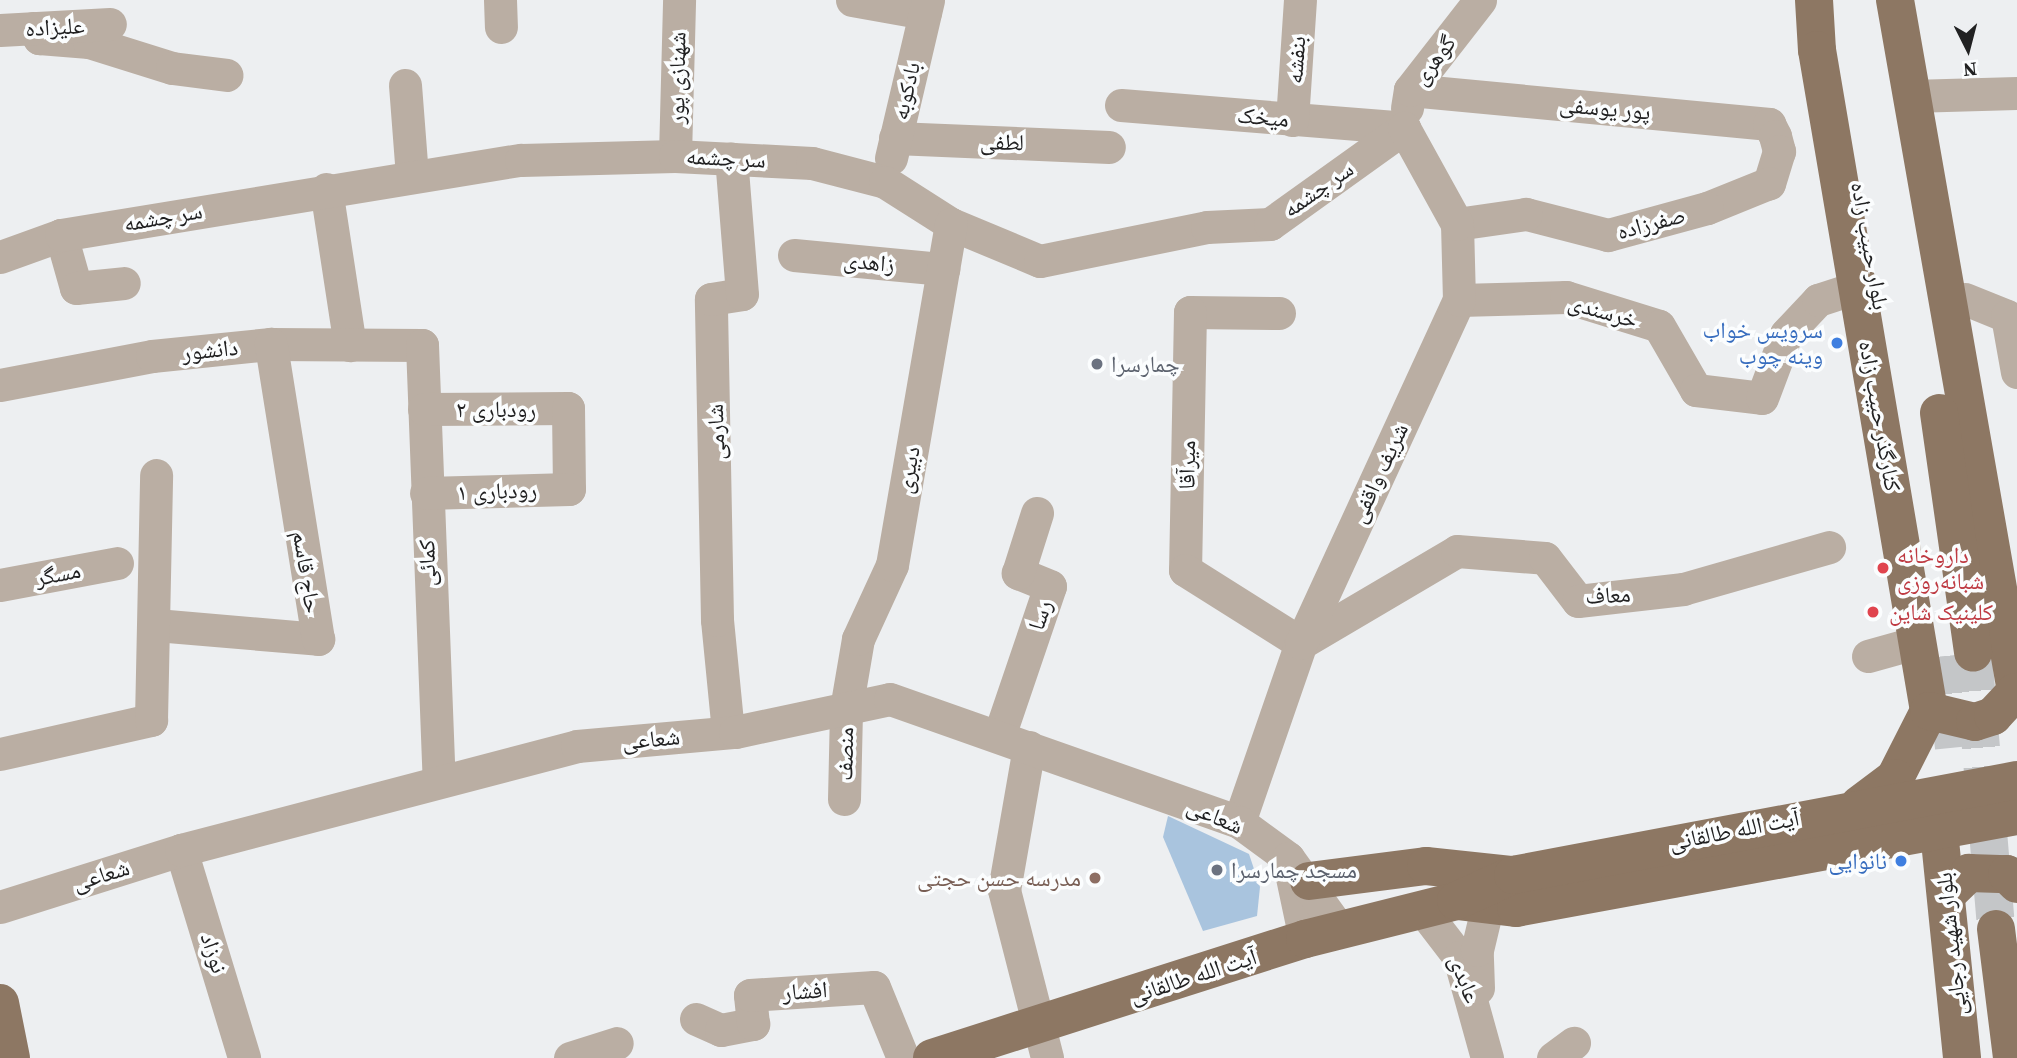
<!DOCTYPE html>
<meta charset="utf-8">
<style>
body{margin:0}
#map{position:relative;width:2017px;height:1058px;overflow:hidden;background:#edeff1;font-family:"Source Serif 4","Noto Naskh Arabic",serif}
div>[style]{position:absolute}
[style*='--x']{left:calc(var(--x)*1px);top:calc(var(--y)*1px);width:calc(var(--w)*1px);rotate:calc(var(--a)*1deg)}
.building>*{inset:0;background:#a9c4de}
.major-tunnel>*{height:38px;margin-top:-19px;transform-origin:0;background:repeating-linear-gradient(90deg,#c4c6c8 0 38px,transparent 0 57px)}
.minor>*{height:33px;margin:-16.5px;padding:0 16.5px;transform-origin:16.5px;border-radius:16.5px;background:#baaea3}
.major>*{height:38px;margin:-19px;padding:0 19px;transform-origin:19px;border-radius:19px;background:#8d7763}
.dots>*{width:19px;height:19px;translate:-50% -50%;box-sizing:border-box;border:4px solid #fbfdfe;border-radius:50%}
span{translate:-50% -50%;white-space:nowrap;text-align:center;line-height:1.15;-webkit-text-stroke:7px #fbfdfe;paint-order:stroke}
.street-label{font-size:23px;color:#212122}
.shop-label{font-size:23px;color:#366cbe}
.right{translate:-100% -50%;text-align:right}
.worship-label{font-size:23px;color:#5b616d}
.left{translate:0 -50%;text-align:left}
.health-label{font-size:23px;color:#be3a42}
.education-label{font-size:23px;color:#785e54}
.north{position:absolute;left:1933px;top:14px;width:70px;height:70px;-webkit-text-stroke:5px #fbfdfe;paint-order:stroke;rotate:174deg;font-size:19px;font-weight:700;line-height:28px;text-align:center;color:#212122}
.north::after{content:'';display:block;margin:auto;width:24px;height:32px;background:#212122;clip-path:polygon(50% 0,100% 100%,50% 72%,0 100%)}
</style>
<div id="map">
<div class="building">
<div style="clip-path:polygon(1168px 816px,1249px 854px,1260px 887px,1257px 916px,1203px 931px,1163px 837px)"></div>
</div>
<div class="major-tunnel">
<div style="--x:1973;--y:653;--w:277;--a:85.2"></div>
<div style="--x:1945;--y:656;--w:92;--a:84.4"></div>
</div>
<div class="minor">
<div style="--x:500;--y:0;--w:27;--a:88"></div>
<div style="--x:852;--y:0;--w:74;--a:10.1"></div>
<div style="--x:33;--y:28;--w:12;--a:59"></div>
<div style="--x:39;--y:38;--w:50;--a:4.6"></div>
<div style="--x:89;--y:42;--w:87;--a:17.4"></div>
<div style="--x:172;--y:68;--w:55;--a:7.3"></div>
<div style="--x:0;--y:30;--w:110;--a:-3.1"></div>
<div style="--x:405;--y:85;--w:92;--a:85.6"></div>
<div style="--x:1410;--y:90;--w:361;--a:5.4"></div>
<div style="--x:1769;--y:124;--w:13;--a:63"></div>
<div style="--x:1775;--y:136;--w:16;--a:75"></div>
<div style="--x:1779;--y:151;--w:34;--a:107"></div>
<div style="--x:1769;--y:183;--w:67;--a:158"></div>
<div style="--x:1707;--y:208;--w:103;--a:164.7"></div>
<div style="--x:1608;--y:235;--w:85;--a:-165.6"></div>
<div style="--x:1526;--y:214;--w:70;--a:171.8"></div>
<div style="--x:1911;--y:96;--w:106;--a:-1.6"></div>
<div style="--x:1121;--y:105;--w:284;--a:4.6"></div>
<div style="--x:1407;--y:108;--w:18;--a:-81"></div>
<div style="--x:1410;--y:90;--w:114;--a:-52.1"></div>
<div style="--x:1292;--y:120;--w:120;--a:-86.2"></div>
<div style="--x:895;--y:138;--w:214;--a:2.4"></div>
<div style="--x:675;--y:156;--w:156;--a:-88.5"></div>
<div style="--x:891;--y:158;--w:162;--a:-76.8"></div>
<div style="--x:326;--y:189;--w:158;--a:81.3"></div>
<div style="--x:61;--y:235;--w:55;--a:74.2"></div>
<div style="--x:76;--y:288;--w:48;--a:-5.9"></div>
<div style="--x:794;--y:255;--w:150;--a:5.4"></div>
<div style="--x:0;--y:257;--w:65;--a:-19.8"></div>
<div style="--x:61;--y:235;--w:466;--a:-9.3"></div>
<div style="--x:521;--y:160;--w:154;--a:-1.5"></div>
<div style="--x:675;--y:156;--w:137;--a:2.9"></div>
<div style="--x:812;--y:163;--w:75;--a:14.6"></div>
<div style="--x:885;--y:182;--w:78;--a:32.5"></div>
<div style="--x:951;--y:224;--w:96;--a:22.6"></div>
<div style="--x:1040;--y:261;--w:170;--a:-11.5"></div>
<div style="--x:1207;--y:227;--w:63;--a:-2.7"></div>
<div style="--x:1270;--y:224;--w:165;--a:-35.6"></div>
<div style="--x:1965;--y:299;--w:45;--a:22"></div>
<div style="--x:2007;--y:316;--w:57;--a:79.9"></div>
<div style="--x:1459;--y:300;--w:107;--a:-1.6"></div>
<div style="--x:1566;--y:297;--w:97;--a:17.3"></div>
<div style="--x:1659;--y:326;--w:74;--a:60"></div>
<div style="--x:1696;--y:390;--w:66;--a:6.9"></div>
<div style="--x:1762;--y:398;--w:68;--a:-69.4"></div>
<div style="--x:1786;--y:334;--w:47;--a:-46.7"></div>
<div style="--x:1818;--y:300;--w:42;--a:-18"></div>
<div style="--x:1279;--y:313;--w:89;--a:-179.4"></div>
<div style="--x:1190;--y:312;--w:258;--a:91.1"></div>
<div style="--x:1185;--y:570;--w:137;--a:32.2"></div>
<div style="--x:1301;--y:643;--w:181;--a:-30.5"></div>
<div style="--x:1457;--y:551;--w:88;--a:4.5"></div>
<div style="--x:1545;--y:558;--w:54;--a:52.5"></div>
<div style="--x:1578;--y:601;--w:106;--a:-6.5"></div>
<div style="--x:1683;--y:589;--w:152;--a:-16"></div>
<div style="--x:0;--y:385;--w:155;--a:-10.8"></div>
<div style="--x:152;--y:356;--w:120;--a:-5.8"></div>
<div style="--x:271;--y:344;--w:151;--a:0.4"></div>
<div style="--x:422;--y:345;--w:435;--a:87.8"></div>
<div style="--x:424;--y:409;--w:144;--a:-0.4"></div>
<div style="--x:568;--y:408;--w:81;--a:89.3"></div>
<div style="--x:569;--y:489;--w:143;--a:178.4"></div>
<div style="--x:0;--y:585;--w:119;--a:-10.6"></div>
<div style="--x:156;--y:625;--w:163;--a:4.9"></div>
<div style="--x:318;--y:639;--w:299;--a:-99.1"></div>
<div style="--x:1868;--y:656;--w:52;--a:-15.6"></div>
<div style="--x:728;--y:732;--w:113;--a:-95.6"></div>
<div style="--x:717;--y:620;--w:321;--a:-91.1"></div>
<div style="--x:711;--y:299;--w:31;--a:-9"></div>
<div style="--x:742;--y:294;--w:136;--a:-94.6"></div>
<div style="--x:999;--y:736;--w:158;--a:-71.2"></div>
<div style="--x:1050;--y:586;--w:35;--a:-158"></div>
<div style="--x:1018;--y:573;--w:63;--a:-72.4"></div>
<div style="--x:1029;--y:747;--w:145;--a:99.9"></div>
<div style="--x:1004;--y:890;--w:173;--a:75.6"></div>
<div style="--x:0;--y:754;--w:155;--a:-12.7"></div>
<div style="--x:151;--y:720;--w:245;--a:-88.8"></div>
<div style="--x:844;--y:799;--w:90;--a:-88.7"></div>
<div style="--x:846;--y:709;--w:71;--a:-80.3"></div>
<div style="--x:858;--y:639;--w:81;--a:-65.3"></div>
<div style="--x:892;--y:565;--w:346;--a:-80.2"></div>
<div style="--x:1239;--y:822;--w:189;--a:-70.9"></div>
<div style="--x:1301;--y:643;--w:378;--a:-65.3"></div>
<div style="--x:1459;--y:300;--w:76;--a:-91.5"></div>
<div style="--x:1457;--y:224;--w:110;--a:-118.9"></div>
<div style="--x:181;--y:850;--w:217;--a:73.1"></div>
<div style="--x:1289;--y:863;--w:78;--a:78.1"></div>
<div style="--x:0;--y:907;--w:190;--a:-17.5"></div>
<div style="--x:181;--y:850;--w:409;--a:-14.7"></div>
<div style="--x:577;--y:746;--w:159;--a:-5.1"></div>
<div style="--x:735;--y:732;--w:158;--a:-12"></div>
<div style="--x:890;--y:699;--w:370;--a:19.4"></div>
<div style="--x:1239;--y:822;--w:61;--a:36.3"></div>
<div style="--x:1288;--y:858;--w:89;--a:54.2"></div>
<div style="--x:1422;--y:909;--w:61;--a:52.4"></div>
<div style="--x:1459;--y:957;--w:105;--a:74.5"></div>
<div style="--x:1478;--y:988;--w:38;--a:-92"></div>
<div style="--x:1477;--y:950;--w:47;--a:-76.6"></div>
<div style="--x:696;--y:1019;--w:27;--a:24"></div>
<div style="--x:721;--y:1030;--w:33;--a:-11"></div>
<div style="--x:753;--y:1024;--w:29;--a:-96"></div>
<div style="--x:750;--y:995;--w:124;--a:-3.7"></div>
<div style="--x:874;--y:987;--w:77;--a:67.8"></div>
<div style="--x:570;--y:1058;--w:49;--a:-17.7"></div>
<div style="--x:1553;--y:1058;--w:26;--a:-36"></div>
</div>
<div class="major">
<div style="--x:1814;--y:0;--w:50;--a:86.6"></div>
<div style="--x:1817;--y:50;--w:670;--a:80.38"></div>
<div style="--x:1929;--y:711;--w:75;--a:116.9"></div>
<div style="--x:1895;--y:778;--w:45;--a:143.1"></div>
<div style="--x:1895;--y:0;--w:708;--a:80.07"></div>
<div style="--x:1939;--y:413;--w:242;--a:81.9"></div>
<div style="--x:1929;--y:711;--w:47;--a:13.4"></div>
<div style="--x:1975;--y:722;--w:19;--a:-18"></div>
<div style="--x:1993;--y:716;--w:33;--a:-47"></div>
<div style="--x:1939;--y:831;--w:228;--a:84.2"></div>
<div style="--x:1309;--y:881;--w:118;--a:-7.3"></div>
<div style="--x:1426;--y:866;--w:85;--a:6"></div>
<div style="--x:1946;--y:895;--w:32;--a:-44"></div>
<div style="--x:1969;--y:873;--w:38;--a:2"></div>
<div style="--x:2007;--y:874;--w:14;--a:45"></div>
<div style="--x:1457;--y:901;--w:59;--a:6.8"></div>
<div style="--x:1516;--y:908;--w:509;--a:-10.41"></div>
<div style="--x:1996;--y:929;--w:130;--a:82.9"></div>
<div style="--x:0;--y:1003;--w:56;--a:78.7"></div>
<div style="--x:932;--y:1058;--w:392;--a:-17.7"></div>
<div style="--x:1305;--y:939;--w:156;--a:-14.1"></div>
<div style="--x:1456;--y:901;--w:63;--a:-24.5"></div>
<div style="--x:1513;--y:875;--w:513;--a:-10.67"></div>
</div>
<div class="dots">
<div style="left:1837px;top:343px;background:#3f7fe0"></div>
<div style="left:1097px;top:364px;background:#6b7280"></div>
<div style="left:1883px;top:568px;background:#e0444e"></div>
<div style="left:1873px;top:612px;background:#e0444e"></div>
<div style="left:1901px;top:861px;background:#3f7fe0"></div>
<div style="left:1217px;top:870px;background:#6b7280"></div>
<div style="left:1095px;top:878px;background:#8d6e63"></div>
</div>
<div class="street-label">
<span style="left:55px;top:27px;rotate:-3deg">علیزاده</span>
<span style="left:1296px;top:60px;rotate:-86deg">بنفشه</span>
<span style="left:1434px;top:60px;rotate:-53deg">گوهری</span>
<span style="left:677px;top:78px;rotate:-89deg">شهنازی پور</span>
<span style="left:906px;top:91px;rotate:-77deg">بادکوبه</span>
<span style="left:1605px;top:108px;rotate:5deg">پور یوسفی</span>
<span style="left:1263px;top:117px;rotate:5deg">میخک</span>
<span style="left:1002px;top:142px;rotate:2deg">لطفی</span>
<span style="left:726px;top:158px;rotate:3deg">سر چشمه</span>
<span style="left:1318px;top:189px;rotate:-35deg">سر چشمه</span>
<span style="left:163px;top:217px;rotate:-10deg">سر چشمه</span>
<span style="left:1651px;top:223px;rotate:-15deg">صفرزاده</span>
<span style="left:1870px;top:246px;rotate:80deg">بلوار حبیب زاده</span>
<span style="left:869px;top:262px;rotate:5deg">زاهدی</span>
<span style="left:1603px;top:311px;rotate:16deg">خرسندی</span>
<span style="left:210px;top:350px;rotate:-6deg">دانشور</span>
<span style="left:496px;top:409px">رودباری ۲</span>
<span style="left:1880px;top:416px;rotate:80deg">کنارگذر حبیب زاده</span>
<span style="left:716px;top:432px;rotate:-92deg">شارمی</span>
<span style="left:1187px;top:465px;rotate:-89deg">میرآقا</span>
<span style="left:908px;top:470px;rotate:-80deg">دبیری</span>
<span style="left:1379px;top:473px;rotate:-65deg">شریف واقفی</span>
<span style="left:497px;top:491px;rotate:-2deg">رودباری ۱</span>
<span style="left:427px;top:563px;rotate:-91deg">کمائی</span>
<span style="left:307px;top:572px;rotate:81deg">حاج قاسم</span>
<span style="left:58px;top:574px;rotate:-11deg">مسگر</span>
<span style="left:1608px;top:595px;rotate:-3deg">معاف</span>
<span style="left:1040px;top:615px;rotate:-71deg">رسا</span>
<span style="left:651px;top:739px;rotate:-5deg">شعاعی</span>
<span style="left:845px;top:754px;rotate:-89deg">منصف</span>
<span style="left:1215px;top:816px;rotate:23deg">شعاعی</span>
<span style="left:1734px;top:830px;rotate:-11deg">آیت الله طالقانی</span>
<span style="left:101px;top:875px;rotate:-17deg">شعاعی</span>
<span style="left:1951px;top:944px;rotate:-96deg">بلوار شهید رجایی</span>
<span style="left:214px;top:953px;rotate:72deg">نوزاد</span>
<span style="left:1193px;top:976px;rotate:-18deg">آیت الله طالقانی</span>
<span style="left:1465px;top:979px;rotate:69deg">عابدی</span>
<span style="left:805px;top:991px;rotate:-4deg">افشار</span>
</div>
<div class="shop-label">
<span class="right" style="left:1823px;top:343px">سرویس خواب<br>وینه چوب</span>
<span class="right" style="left:1887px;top:861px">نانوایی</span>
</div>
<div class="worship-label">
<span class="left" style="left:1111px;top:364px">چمارسرا</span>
<span class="left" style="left:1231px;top:870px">مسجد چمارسرا</span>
</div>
<div class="health-label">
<span class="left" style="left:1897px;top:568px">داروخانه<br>شبانه‌روزی</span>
<span class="left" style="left:1889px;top:612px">کلینیک شاین</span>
</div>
<div class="education-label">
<span class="right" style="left:1081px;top:878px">مدرسه حسن حجتی</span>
</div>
<div class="north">N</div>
</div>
